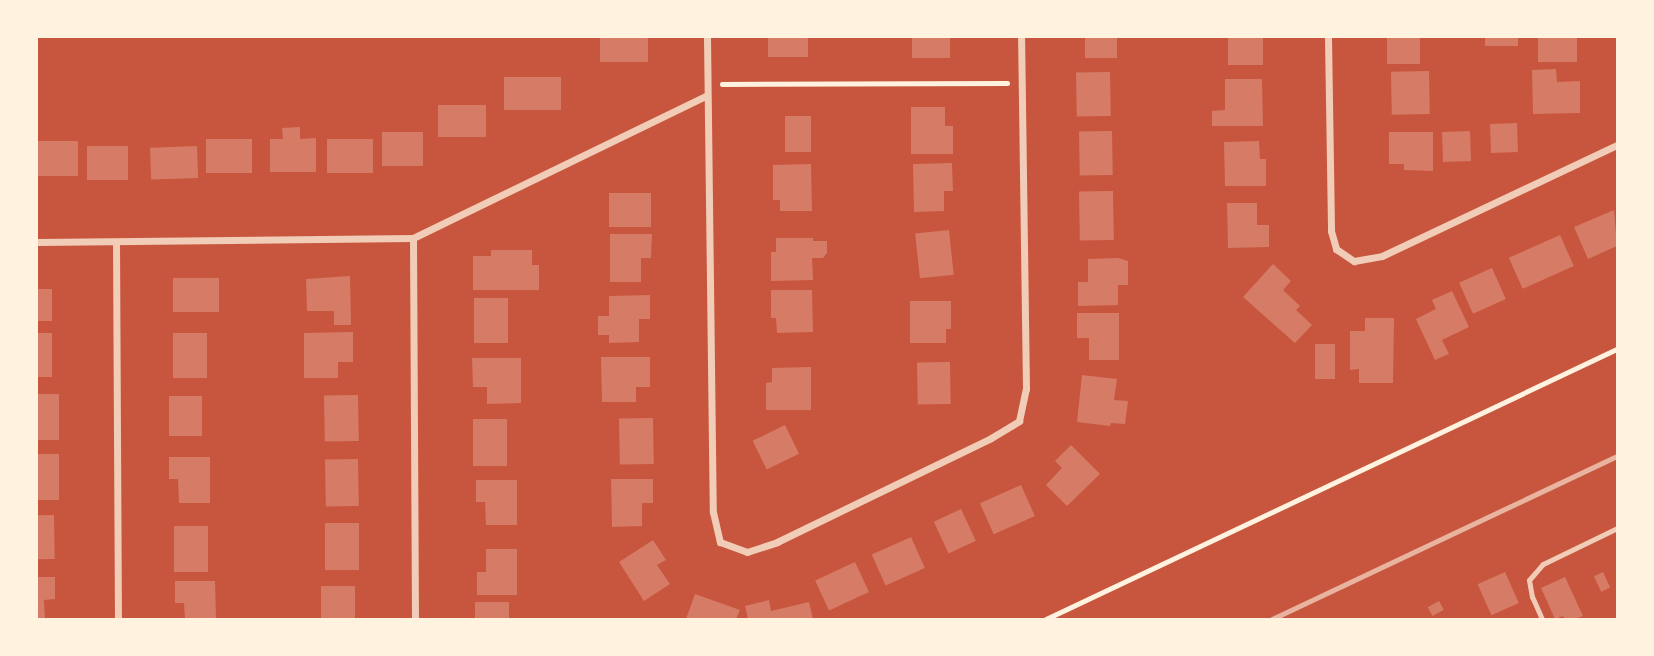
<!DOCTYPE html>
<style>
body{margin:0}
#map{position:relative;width:1654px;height:656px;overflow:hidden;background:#c8553d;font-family:"Fira Sans Condensed",sans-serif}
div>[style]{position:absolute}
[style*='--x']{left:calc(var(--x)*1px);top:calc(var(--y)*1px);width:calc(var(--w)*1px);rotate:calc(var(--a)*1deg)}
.building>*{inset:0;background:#d67c66;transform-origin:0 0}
.path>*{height:4.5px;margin:-2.25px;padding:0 2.25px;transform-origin:2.25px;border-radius:2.25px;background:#fff3e0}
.service>*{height:5px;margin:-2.5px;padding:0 2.5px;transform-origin:2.5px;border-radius:2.5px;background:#f1ccb7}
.minor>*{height:7px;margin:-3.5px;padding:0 3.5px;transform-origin:3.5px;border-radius:3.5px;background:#f1ccb7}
.rail>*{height:5px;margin:-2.5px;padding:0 2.5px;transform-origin:2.5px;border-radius:2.5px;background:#e9b49f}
span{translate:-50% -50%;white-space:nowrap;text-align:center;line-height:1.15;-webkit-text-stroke:5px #fff3e0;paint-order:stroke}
.frame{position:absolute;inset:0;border:38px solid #fff3e0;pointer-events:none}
</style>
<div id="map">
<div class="building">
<div style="left:600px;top:37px;width:48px;height:25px"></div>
<div style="left:768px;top:37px;width:40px;height:20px"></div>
<div style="left:912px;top:37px;width:38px;height:21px"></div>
<div style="left:1085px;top:37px;width:32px;height:21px"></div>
<div style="left:1228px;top:37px;width:35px;height:28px"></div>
<div style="left:1387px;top:37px;width:33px;height:27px"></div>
<div style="left:1485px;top:37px;width:33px;height:9px"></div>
<div style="left:1538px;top:37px;width:39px;height:25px"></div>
<div style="clip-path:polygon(1556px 69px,1557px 82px,1580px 81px,1580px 113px,1533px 114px,1532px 70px)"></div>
<div style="left:1429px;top:71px;width:43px;height:38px;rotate:89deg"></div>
<div style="left:1110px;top:72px;width:44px;height:34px;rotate:89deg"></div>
<div style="left:504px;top:77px;width:57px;height:33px"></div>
<div style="clip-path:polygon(1225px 79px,1262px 79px,1263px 126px,1212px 126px,1212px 111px,1225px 110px)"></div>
<div style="left:438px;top:105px;width:48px;height:32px"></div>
<div style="clip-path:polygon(911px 107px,945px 107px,945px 126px,953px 126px,953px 154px,911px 154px)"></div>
<div style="left:785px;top:116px;width:26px;height:36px"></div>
<div style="left:1517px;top:123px;width:29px;height:27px;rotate:88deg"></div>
<div style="clip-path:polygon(300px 127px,300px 139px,316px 138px,316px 172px,270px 172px,270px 139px,283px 139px,282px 128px)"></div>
<div style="left:1112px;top:131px;width:44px;height:33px;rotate:89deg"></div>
<div style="left:1470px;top:131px;width:30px;height:28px;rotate:88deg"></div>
<div style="left:382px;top:132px;width:41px;height:34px"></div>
<div style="clip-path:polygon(1389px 132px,1433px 132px,1433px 171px,1404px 170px,1404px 164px,1389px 164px)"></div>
<div style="left:252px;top:139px;width:34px;height:46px;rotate:90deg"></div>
<div style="left:327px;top:139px;width:46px;height:34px"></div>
<div style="left:37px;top:141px;width:41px;height:35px"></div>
<div style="clip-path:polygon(1259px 141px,1260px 159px,1266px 159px,1266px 186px,1225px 186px,1224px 142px)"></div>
<div style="left:87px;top:146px;width:41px;height:34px"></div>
<div style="left:197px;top:146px;width:32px;height:47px;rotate:88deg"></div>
<div style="clip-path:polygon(952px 163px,953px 191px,944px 191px,944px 211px,914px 212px,913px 164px)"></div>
<div style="clip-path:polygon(811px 164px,812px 211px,780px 211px,780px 200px,773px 200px,773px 165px)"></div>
<div style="left:1113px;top:191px;width:49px;height:34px;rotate:89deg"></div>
<div style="left:609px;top:193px;width:42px;height:34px"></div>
<div style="clip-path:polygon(1227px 203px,1257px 203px,1257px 225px,1269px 225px,1269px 247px,1228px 248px)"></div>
<div style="clip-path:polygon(1614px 210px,1617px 246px,1588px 259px,1574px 227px)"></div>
<div style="left:949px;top:230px;width:45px;height:34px;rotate:84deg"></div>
<div style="clip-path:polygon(610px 234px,652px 234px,651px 258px,641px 258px,641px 282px,610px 282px)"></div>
<div style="left:1560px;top:235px;width:34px;height:56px;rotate:66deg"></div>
<div style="clip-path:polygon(776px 238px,813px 238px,813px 241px,827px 241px,827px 253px,823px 258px,812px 258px,813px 280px,771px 281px,771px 252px,776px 252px)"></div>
<div style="clip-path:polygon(491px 250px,532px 250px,532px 265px,539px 265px,539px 290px,473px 290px,473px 256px,491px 256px)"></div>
<div style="clip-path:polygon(1118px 258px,1128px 261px,1128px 285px,1118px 285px,1118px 305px,1078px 306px,1078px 282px,1088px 282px,1088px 259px)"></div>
<div style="clip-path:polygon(1273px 264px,1291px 281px,1283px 290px,1300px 306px,1296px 310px,1312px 325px,1295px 343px,1243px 297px)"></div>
<div style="left:1492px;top:268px;width:34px;height:36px;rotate:66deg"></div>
<div style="clip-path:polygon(350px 276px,351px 325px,334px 325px,334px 311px,307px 311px,306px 279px)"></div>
<div style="left:173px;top:278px;width:46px;height:34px"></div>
<div style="left:37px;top:289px;width:15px;height:32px"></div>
<div style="clip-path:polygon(771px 290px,812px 290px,813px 332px,777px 333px,776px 318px,771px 318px)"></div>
<div style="clip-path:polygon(1452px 291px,1469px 327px,1442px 340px,1449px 354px,1435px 360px,1416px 319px,1436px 309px,1432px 300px)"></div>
<div style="clip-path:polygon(650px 295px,650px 319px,639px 319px,639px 342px,609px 343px,609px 335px,598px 335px,598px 316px,609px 316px,609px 296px)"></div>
<div style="left:474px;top:298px;width:34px;height:45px"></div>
<div style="clip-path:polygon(910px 301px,951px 301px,951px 329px,946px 329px,946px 343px,910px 343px)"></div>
<div style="clip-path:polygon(1077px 313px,1119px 313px,1119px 360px,1089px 360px,1089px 338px,1077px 338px)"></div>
<div style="clip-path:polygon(1365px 318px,1394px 318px,1393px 383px,1359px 383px,1359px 369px,1350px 370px,1350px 331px,1365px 331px)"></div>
<div style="clip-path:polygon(353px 332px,353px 362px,338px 362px,338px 378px,304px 378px,304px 333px)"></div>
<div style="left:37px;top:333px;width:15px;height:44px"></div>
<div style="left:207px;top:333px;width:45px;height:34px;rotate:90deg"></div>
<div style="left:1315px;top:344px;width:20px;height:35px"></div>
<div style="clip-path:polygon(601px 357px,650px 357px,650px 387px,636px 387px,636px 402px,602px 402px)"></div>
<div style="clip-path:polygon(472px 358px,521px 358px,521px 403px,487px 404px,487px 387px,473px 387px)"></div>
<div style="left:950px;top:362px;width:42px;height:33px;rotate:89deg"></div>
<div style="clip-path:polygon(811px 367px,811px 410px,766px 410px,766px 383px,772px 382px,772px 368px)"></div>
<div style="clip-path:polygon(1082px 375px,1117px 379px,1114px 400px,1128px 401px,1125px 424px,1111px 423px,1110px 426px,1077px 422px)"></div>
<div style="left:37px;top:394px;width:22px;height:46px"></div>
<div style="left:358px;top:395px;width:46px;height:34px;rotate:89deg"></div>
<div style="left:169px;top:396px;width:33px;height:40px"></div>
<div style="left:653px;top:418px;width:46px;height:34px;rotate:89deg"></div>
<div style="left:473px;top:419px;width:34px;height:47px"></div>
<div style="left:785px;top:425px;width:32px;height:36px;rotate:64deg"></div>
<div style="clip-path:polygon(1071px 445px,1100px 474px,1067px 506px,1046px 485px,1062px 468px,1055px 461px)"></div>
<div style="left:37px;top:454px;width:22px;height:46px"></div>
<div style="clip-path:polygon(169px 457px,210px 457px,210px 503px,179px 503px,178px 479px,169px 479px)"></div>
<div style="left:358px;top:459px;width:47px;height:33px;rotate:89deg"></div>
<div style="clip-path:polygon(611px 479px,653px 479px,653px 503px,642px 503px,642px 526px,612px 527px)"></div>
<div style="clip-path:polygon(476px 480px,517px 480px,517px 525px,486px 525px,485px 502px,476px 502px)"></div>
<div style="left:1021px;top:485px;width:34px;height:45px;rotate:66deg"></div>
<div style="left:961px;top:509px;width:35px;height:30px;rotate:65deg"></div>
<div style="left:54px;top:515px;width:44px;height:17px;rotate:89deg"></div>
<div style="left:325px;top:523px;width:34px;height:47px"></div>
<div style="left:174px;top:526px;width:34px;height:46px"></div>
<div style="left:911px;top:537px;width:34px;height:43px;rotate:66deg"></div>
<div style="clip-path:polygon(653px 540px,666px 560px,657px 565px,670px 584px,644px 601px,619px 562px)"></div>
<div style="clip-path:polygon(486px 549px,517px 549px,517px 595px,477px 595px,477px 572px,486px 572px)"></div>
<div style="left:855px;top:562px;width:33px;height:44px;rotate:65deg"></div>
<div style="left:1505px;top:572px;width:34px;height:30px;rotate:66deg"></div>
<div style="left:1603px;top:572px;width:17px;height:10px;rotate:65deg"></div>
<div style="clip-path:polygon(37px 577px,55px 577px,55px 599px,44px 600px,45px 619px,37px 619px)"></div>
<div style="clip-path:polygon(1565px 577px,1583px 616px,1575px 619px,1565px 619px,1563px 616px,1555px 619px,1541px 588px)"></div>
<div style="clip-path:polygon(175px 581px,215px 581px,216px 619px,185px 619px,184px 603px,175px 603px)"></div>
<div style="left:321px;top:586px;width:34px;height:33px"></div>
<div style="clip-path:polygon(695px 594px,740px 610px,736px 619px,686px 619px)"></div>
<div style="clip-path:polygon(769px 600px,771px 611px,809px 602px,813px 619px,748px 619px,745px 606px)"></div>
<div style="left:1439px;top:601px;width:10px;height:13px;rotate:61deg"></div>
<div style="left:475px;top:602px;width:34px;height:17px"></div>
</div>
<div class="path">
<div style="--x:722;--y:84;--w:285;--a:-0.2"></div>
<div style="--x:1046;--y:619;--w:632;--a:-25.31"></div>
</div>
<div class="service">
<div style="--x:1542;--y:619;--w:24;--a:-114"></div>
<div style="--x:1532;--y:597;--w:17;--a:-100"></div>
<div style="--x:1529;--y:580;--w:21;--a:-49"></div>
<div style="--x:1543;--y:564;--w:82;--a:-25.9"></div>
</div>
<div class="minor">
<div style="--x:707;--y:37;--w:475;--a:89.3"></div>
<div style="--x:713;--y:512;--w:31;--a:77"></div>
<div style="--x:720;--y:542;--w:29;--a:20"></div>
<div style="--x:747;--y:552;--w:32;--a:-18"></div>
<div style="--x:777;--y:542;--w:238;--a:-25.9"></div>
<div style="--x:991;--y:438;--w:33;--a:-31"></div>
<div style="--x:1019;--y:421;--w:33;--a:-78"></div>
<div style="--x:1026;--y:389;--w:352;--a:-90.8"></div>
<div style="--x:1328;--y:37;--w:194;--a:89.1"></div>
<div style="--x:1331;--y:231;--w:19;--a:74"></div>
<div style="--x:1336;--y:249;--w:22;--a:34"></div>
<div style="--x:1354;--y:261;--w:28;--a:-10"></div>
<div style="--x:1382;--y:256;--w:260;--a:-25.3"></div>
<div style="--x:413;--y:238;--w:381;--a:89.7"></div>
<div style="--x:37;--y:242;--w:376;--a:-0.6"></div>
<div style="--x:413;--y:238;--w:326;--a:-25.9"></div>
<div style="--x:116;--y:242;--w:377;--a:89.7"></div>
</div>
<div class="rail">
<div style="--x:1272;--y:619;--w:382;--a:-25.3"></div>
</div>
<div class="frame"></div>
</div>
